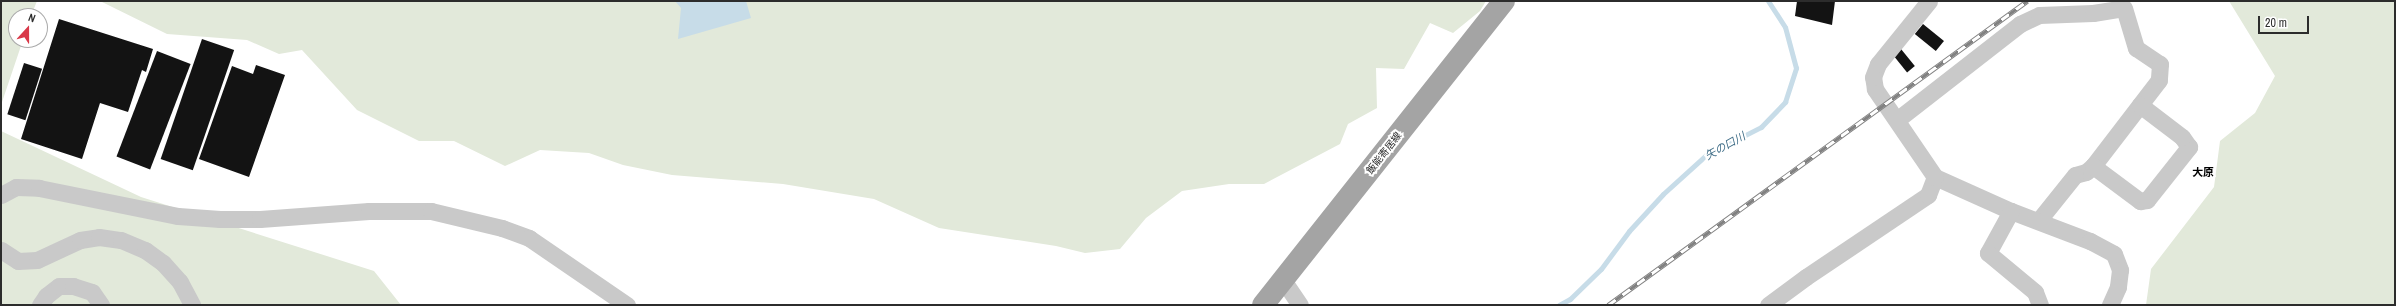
<!DOCTYPE html>
<meta charset="utf-8">
<style>
body{margin:0}
#map{position:relative;width:2396px;height:306px;overflow:hidden;background:#fff;font-family:"Archivo Narrow","Noto Sans JP",sans-serif}
div>[style]{position:absolute}
[style*='--x']{left:calc(var(--x)*1px);top:calc(var(--y)*1px);width:calc(var(--w)*1px);rotate:calc(var(--a)*1deg)}
.green>*{inset:0;background:#e2e9da}
.water>*{inset:0;background:#c7dce8}
.stream>*{height:5px;margin:-2.5px;padding:0 2.5px;transform-origin:2.5px;border-radius:2.5px;background:#c7dce8}
.building>*{inset:0;background:#131313;transform-origin:0 0}
.minor>*{height:17px;margin:-8.5px;padding:0 8.5px;transform-origin:8.5px;border-radius:8.5px;background:#c9c9c9}
.major>*{height:22px;margin:-11px;padding:0 11px;transform-origin:11px;border-radius:11px;background:#a4a4a4}
.rail>*{height:4.5px;margin-top:-2.25px;transform-origin:0;background:repeating-linear-gradient(90deg,#fff 0 9px,#818181 0 18px);box-sizing:border-box;border-block:1px solid #818181}
span{translate:-50% -50%;white-space:nowrap;text-align:center;line-height:1.15;-webkit-text-stroke:4px #fff;paint-order:stroke}
.street-label{font-size:10px;color:#2c2c2c}
.water-label{font-size:11px;color:#406e88;font-style:italic}
.neighbourhood-label{font-size:11px;color:#000;font-weight:700}
.frame{position:absolute;inset:0;border:2px solid #2c2c2c;pointer-events:none}
.north{position:absolute;left:8px;top:8px;width:40px;height:40px;box-sizing:border-box;background:#fff;border:1px solid #ababab;border-radius:50%;rotate:21deg;font-size:11px;font-weight:700;line-height:16px;text-align:center;color:#2c2c2c}
.north::after{content:'';display:block;margin:auto;width:14px;height:18px;background:#d93849;clip-path:polygon(50% 0,100% 100%,50% 72%,0 100%)}
.scale{position:absolute;left:2258px;top:16px;width:51px;height:18px;box-sizing:border-box;border:2px solid #2c2c2c;border-top:0;padding-left:5px;font-size:12px;line-height:14px;white-space:nowrap;color:#2c2c2c;-webkit-text-stroke:3px #fff;paint-order:stroke}
</style>
<div id="map">
<div class="green">
<div style="clip-path:polygon(1px 1px,37px 1px,31px 16px,16px 16px,16px 40px,23px 40px,1px 105px)"></div>
<div style="clip-path:polygon(100px 1px,1486px 1px,1480px 11px,1453px 33px,1430px 23px,1404px 69px,1376px 68px,1377px 108px,1348px 124px,1340px 144px,1264px 184px,1229px 184px,1182px 191px,1146px 218px,1120px 249px,1085px 253px,1056px 246px,939px 228px,874px 199px,783px 184px,672px 175px,623px 165px,589px 153px,540px 150px,505px 166px,454px 141px,419px 141px,357px 110px,302px 50px,279px 54px,247px 40px,167px 34px)"></div>
<div style="clip-path:polygon(2229px 1px,2395px 1px,2395px 305px,2146px 305px,2151px 269px,2214px 187px,2220px 141px,2255px 113px,2275px 76px)"></div>
<div style="clip-path:polygon(1px 131px,141px 197px,374px 271px,401px 305px,1px 305px)"></div>
</div>
<div class="water">
<div style="clip-path:polygon(675px 1px,746px 1px,751px 18px,678px 39px,681px 8px)"></div>
</div>
<div class="stream">
<div style="--x:1559;--y:305;--w:13;--a:-29"></div>
<div style="--x:1570;--y:299;--w:43;--a:-44.1"></div>
<div style="--x:1601;--y:269;--w:47;--a:-53.6"></div>
<div style="--x:1629;--y:231;--w:50;--a:-47.4"></div>
<div style="--x:1663;--y:194;--w:58;--a:-42.2"></div>
<div style="--x:1706;--y:155;--w:62;--a:-27"></div>
<div style="--x:1761;--y:127;--w:35;--a:-46"></div>
<div style="--x:1785;--y:102;--w:36;--a:-72"></div>
<div style="--x:1796;--y:68;--w:42;--a:-105"></div>
<div style="--x:1785;--y:27;--w:31;--a:-123"></div>
</div>
<div class="building">
<div style="clip-path:polygon(1797px 1px,1835px 1px,1832px 25px,1795px 16px)"></div>
<div style="clip-path:polygon(59px 19px,153px 49px,146px 72px,142px 70px,128px 112px,100px 103px,82px 159px,21px 139px)"></div>
<div style="left:1923px;top:24px;width:27px;height:13px;rotate:39deg"></div>
<div style="left:202px;top:39px;width:34px;height:127px;rotate:19deg"></div>
<div style="left:1901px;top:49px;width:22px;height:10px;rotate:51deg"></div>
<div style="left:157px;top:51px;width:36px;height:113px;rotate:21deg"></div>
<div style="left:24px;top:63px;width:19px;height:54px;rotate:18deg"></div>
<div style="clip-path:polygon(256px 65px,285px 75px,249px 177px,199px 159px,232px 66px,253px 74px)"></div>
</div>
<div class="minor">
<div style="--x:1898;--y:119;--w:155;--a:-37.9"></div>
<div style="--x:2020;--y:24;--w:21;--a:-25"></div>
<div style="--x:2039;--y:15;--w:54;--a:-2.1"></div>
<div style="--x:2093;--y:13;--w:31;--a:-9"></div>
<div style="--x:2124;--y:8;--w:42;--a:73.3"></div>
<div style="--x:2136;--y:48;--w:29;--a:34"></div>
<div style="--x:2160;--y:64;--w:16;--a:94"></div>
<div style="--x:2159;--y:80;--w:108;--a:127.5"></div>
<div style="--x:2093;--y:166;--w:9;--a:139"></div>
<div style="--x:2086;--y:172;--w:11;--a:165"></div>
<div style="--x:2075;--y:175;--w:58;--a:128.7"></div>
<div style="--x:2093;--y:166;--w:59;--a:36.7"></div>
<div style="--x:2140;--y:201;--w:7;--a:-8"></div>
<div style="--x:2147;--y:200;--w:68;--a:-51.6"></div>
<div style="--x:2189;--y:147;--w:12;--a:-125"></div>
<div style="--x:2182;--y:137;--w:53;--a:-142.7"></div>
<div style="--x:1935;--y:177;--w:83;--a:24.1"></div>
<div style="--x:2011;--y:211;--w:85;--a:20.8"></div>
<div style="--x:2090;--y:241;--w:27;--a:28"></div>
<div style="--x:2114;--y:254;--w:17;--a:69"></div>
<div style="--x:2120;--y:270;--w:17;--a:97"></div>
<div style="--x:2118;--y:287;--w:20;--a:114"></div>
<div style="--x:1;--y:195;--w:17;--a:-28"></div>
<div style="--x:16;--y:187;--w:23;--a:2"></div>
<div style="--x:39;--y:188;--w:142;--a:11.4"></div>
<div style="--x:178;--y:216;--w:42;--a:4.1"></div>
<div style="--x:220;--y:219;--w:40;--a:0"></div>
<div style="--x:260;--y:219;--w:109;--a:-4.2"></div>
<div style="--x:369;--y:211;--w:62;--a:0"></div>
<div style="--x:431;--y:211;--w:73;--a:13.5"></div>
<div style="--x:502;--y:228;--w:29;--a:20"></div>
<div style="--x:529;--y:238;--w:119;--a:34.4"></div>
<div style="--x:2011;--y:211;--w:48;--a:118.7"></div>
<div style="--x:1988;--y:253;--w:61;--a:39.7"></div>
<div style="--x:2035;--y:292;--w:14;--a:69"></div>
<div style="--x:1;--y:250;--w:20;--a:33"></div>
<div style="--x:18;--y:261;--w:19;--a:-3"></div>
<div style="--x:37;--y:260;--w:47;--a:-24.9"></div>
<div style="--x:80;--y:240;--w:19;--a:-9"></div>
<div style="--x:99;--y:237;--w:22;--a:8"></div>
<div style="--x:121;--y:240;--w:26;--a:23"></div>
<div style="--x:145;--y:250;--w:22;--a:36"></div>
<div style="--x:163;--y:263;--w:25;--a:48"></div>
<div style="--x:180;--y:282;--w:26;--a:62"></div>
<div style="--x:1283;--y:280;--w:30;--a:56"></div>
<div style="--x:40;--y:305;--w:11;--a:-56"></div>
<div style="--x:46;--y:296;--w:16;--a:-38"></div>
<div style="--x:59;--y:286;--w:14;--a:0"></div>
<div style="--x:73;--y:286;--w:20;--a:18"></div>
<div style="--x:92;--y:292;--w:16;--a:55"></div>
<div style="--x:1768;--y:305;--w:47;--a:-36.4"></div>
<div style="--x:1806;--y:277;--w:147;--a:-33.9"></div>
<div style="--x:1928;--y:195;--w:19;--a:-69"></div>
<div style="--x:1935;--y:177;--w:107;--a:-124.3"></div>
<div style="--x:1875;--y:89;--w:12;--a:-99"></div>
<div style="--x:1873;--y:77;--w:14;--a:-69"></div>
<div style="--x:1878;--y:64;--w:81;--a:-51"></div>
</div>
<div class="major">
<div style="--x:1263;--y:305;--w:388;--a:-51.6"></div>
</div>
<div class="rail">
<div style="--x:1608;--y:305;--w:518;--a:-35.96"></div>
</div>
<div class="street-label">
<span style="left:1384px;top:153px;rotate:-52deg">飯能寄居線</span>
</div>
<div class="water-label">
<span style="left:1725px;top:146px;rotate:-29deg">矢の口川</span>
</div>
<div class="neighbourhood-label">
<span style="left:2203px;top:172px">大原</span>
</div>
<div class="frame"></div>
<div class="north">N</div>
<div class="scale">20 m</div>
</div>
